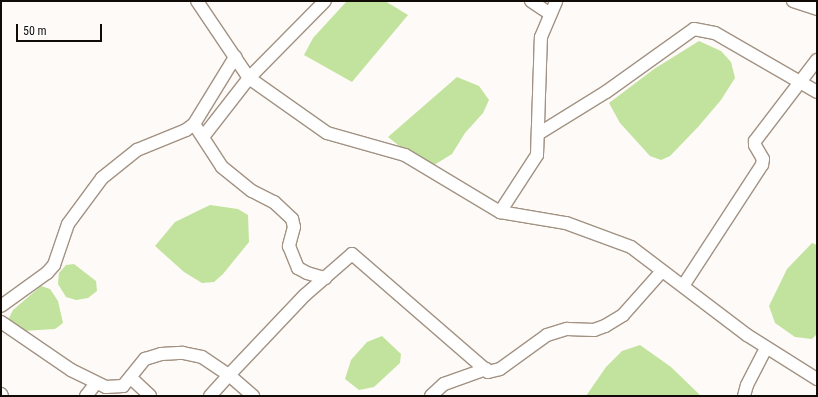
<!DOCTYPE html>
<style>
body{margin:0}
#map{position:relative;width:818px;height:397px;overflow:hidden;background:#fefaf7;font-family:"Roboto Condensed",sans-serif}
div>[style]{position:absolute}
[style*='--x']{left:calc(var(--x)*1px);top:calc(var(--y)*1px);width:calc(var(--w)*1px);rotate:calc(var(--a)*1deg)}
.water>*{inset:0;background:#c2e39d}
.roads{filter:drop-shadow(1px 0 #a29283) drop-shadow(-1px 0 #a29283) drop-shadow(0 1px #a29283) drop-shadow(0 -1px #a29283)}
.street>*{height:12px;margin:-6px;padding:0 6px;transform-origin:6px;border-radius:6px;background:#fff}
span{translate:-50% -50%;white-space:nowrap;text-align:center;line-height:1.15;-webkit-text-stroke:3px #fff;paint-order:stroke}
.frame{position:absolute;inset:0;border:2px solid #110b07;pointer-events:none}
.scale{position:absolute;left:16px;top:24px;width:86px;height:18px;box-sizing:border-box;border:2px solid #110b07;border-top:0;padding-left:5px;font-size:12px;line-height:14px;white-space:nowrap;color:#110b07;-webkit-text-stroke:3px #fff;paint-order:stroke}
</style>
<div id="map">
<div class="water">
<div style="clip-path:polygon(347px 1px,385px 1px,408px 15px,352px 82px,304px 55px,313px 38px)"></div>
<div style="clip-path:polygon(699px 41px,721px 51px,731px 62px,735px 78px,721px 100px,698px 127px,670px 156px,661px 160px,650px 156px,620px 123px,609px 103px,654px 69px)"></div>
<div style="clip-path:polygon(457px 77px,479px 86px,489px 100px,483px 113px,465px 133px,452px 154px,434px 165px,417px 160px,388px 137px)"></div>
<div style="clip-path:polygon(210px 205px,238px 209px,248px 215px,249px 242px,223px 274px,214px 282px,202px 283px,184px 272px,155px 246px,175px 222px)"></div>
<div style="clip-path:polygon(812px 243px,817px 245px,817px 334px,812px 339px,795px 337px,775px 323px,769px 306px,787px 269px)"></div>
<div style="clip-path:polygon(74px 264px,96px 281px,97px 291px,88px 298px,76px 300px,66px 297px,58px 284px,59px 273px,66px 265px)"></div>
<div style="clip-path:polygon(41px 286px,50px 289px,58px 301px,63px 323px,55px 329px,23px 331px,15px 326px,9px 318px,13px 310px)"></div>
<div style="clip-path:polygon(382px 336px,401px 354px,400px 363px,374px 387px,359px 390px,345px 379px,351px 360px,367px 342px)"></div>
<div style="clip-path:polygon(640px 345px,671px 367px,701px 396px,586px 396px,606px 367px,622px 351px)"></div>
</div>
<div class="roads">
<div class="street">
<div style="--x:197;--y:1;--w:93;--a:56"></div>
<div style="--x:249;--y:78;--w:95;--a:35.2"></div>
<div style="--x:327;--y:133;--w:81;--a:15.8"></div>
<div style="--x:405;--y:155;--w:111;--a:31"></div>
<div style="--x:500;--y:212;--w:67;--a:9.5"></div>
<div style="--x:566;--y:223;--w:69;--a:20.3"></div>
<div style="--x:631;--y:247;--w:146;--a:37.2"></div>
<div style="--x:747;--y:335;--w:83;--a:32.2"></div>
<div style="--x:531;--y:1;--w:23;--a:34"></div>
<div style="--x:793;--y:1;--w:25;--a:18"></div>
<div style="--x:194;--y:124;--w:51;--a:56.9"></div>
<div style="--x:222;--y:167;--w:38;--a:39"></div>
<div style="--x:252;--y:191;--w:25;--a:27"></div>
<div style="--x:274;--y:202;--w:25;--a:43"></div>
<div style="--x:292;--y:219;--w:8;--a:76"></div>
<div style="--x:294;--y:227;--w:20;--a:105"></div>
<div style="--x:289;--y:246;--w:24;--a:68"></div>
<div style="--x:298;--y:268;--w:10;--a:29"></div>
<div style="--x:307;--y:273;--w:19;--a:16"></div>
<div style="--x:538;--y:134;--w:80;--a:-31.7"></div>
<div style="--x:606;--y:92;--w:108;--a:-35.6"></div>
<div style="--x:694;--y:29;--w:21;--a:11"></div>
<div style="--x:715;--y:33;--w:118;--a:30"></div>
<div style="--x:203;--y:137;--w:75;--a:-52.1"></div>
<div style="--x:249;--y:78;--w:108;--a:-45.4"></div>
<div style="--x:500;--y:212;--w:68;--a:-57"></div>
<div style="--x:537;--y:155;--w:118;--a:-88.1"></div>
<div style="--x:541;--y:37;--w:39;--a:-67"></div>
<div style="--x:683;--y:286;--w:145;--a:-56.9"></div>
<div style="--x:762;--y:165;--w:6;--a:-81"></div>
<div style="--x:763;--y:159;--w:16;--a:-120"></div>
<div style="--x:755;--y:145;--w:4;--a:-90"></div>
<div style="--x:755;--y:141;--w:102;--a:-52.6"></div>
<div style="--x:1;--y:306;--w:57;--a:-35.7"></div>
<div style="--x:47;--y:273;--w:11;--a:-49"></div>
<div style="--x:54;--y:265;--w:43;--a:-71.1"></div>
<div style="--x:68;--y:224;--w:57;--a:-53.5"></div>
<div style="--x:102;--y:178;--w:45;--a:-38.7"></div>
<div style="--x:137;--y:150;--w:53;--a:-22.2"></div>
<div style="--x:186;--y:130;--w:10;--a:-37"></div>
<div style="--x:194;--y:124;--w:79;--a:-58.5"></div>
<div style="--x:1;--y:322;--w:85;--a:34.4"></div>
<div style="--x:71;--y:370;--w:39;--a:26"></div>
<div style="--x:106;--y:387;--w:17;--a:-3"></div>
<div style="--x:123;--y:386;--w:35;--a:-51"></div>
<div style="--x:145;--y:359;--w:17;--a:-17"></div>
<div style="--x:161;--y:354;--w:22;--a:-3"></div>
<div style="--x:183;--y:353;--w:19;--a:12"></div>
<div style="--x:202;--y:357;--w:32;--a:34"></div>
<div style="--x:229;--y:375;--w:110;--a:-46.5"></div>
<div style="--x:305;--y:295;--w:62;--a:-41.1"></div>
<div style="--x:352;--y:254;--w:180;--a:40.9"></div>
<div style="--x:488;--y:372;--w:12;--a:-14"></div>
<div style="--x:500;--y:369;--w:58;--a:-35.9"></div>
<div style="--x:547;--y:335;--w:21;--a:-17"></div>
<div style="--x:567;--y:329;--w:27;--a:2"></div>
<div style="--x:594;--y:330;--w:12;--a:-20"></div>
<div style="--x:605;--y:326;--w:21;--a:-31"></div>
<div style="--x:623;--y:315;--w:59;--a:-48.4"></div>
<div style="--x:131;--y:378;--w:26;--a:43"></div>
<div style="--x:1;--y:394;--w:2;--a:63"></div>
<div style="--x:86;--y:396;--w:16;--a:-52"></div>
<div style="--x:210;--y:396;--w:28;--a:-48"></div>
<div style="--x:229;--y:375;--w:32;--a:41"></div>
<div style="--x:431;--y:396;--w:18;--a:-43"></div>
<div style="--x:444;--y:384;--w:45;--a:-19.7"></div>
<div style="--x:744;--y:396;--w:11;--a:-75"></div>
<div style="--x:747;--y:385;--w:42;--a:-62.8"></div>
</div>
</div>
<div class="frame"></div>
<div class="scale">50 m</div>
</div>
